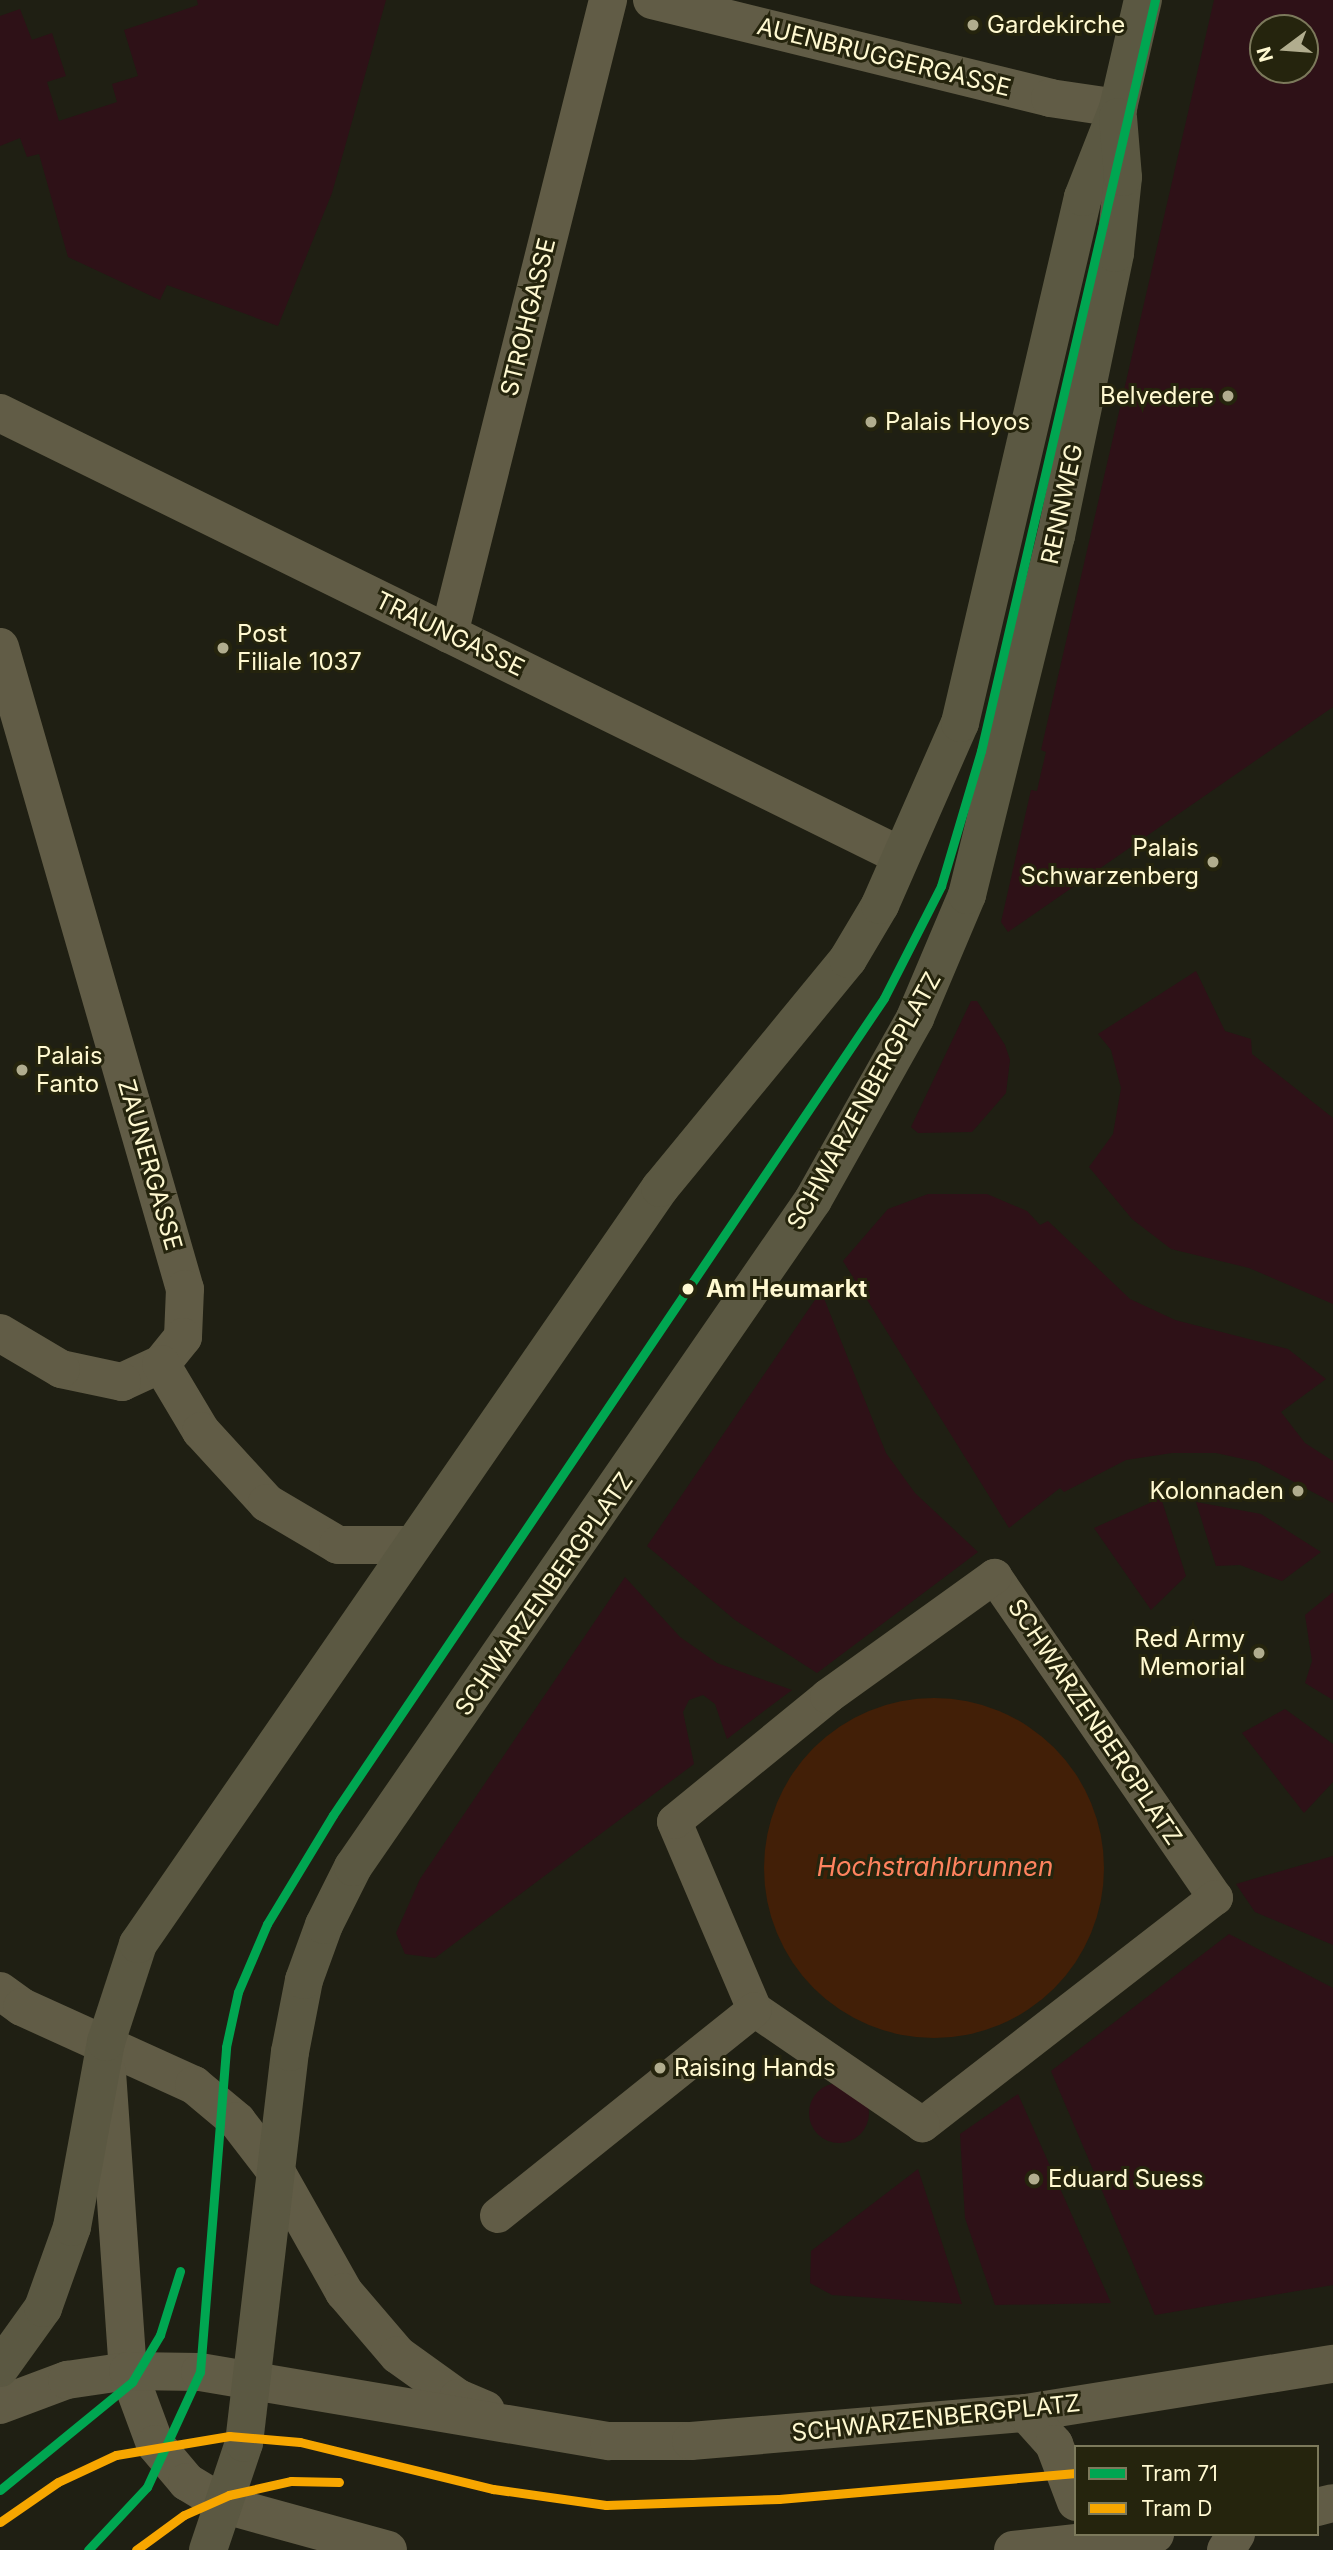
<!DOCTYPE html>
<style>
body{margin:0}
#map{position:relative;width:1333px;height:2550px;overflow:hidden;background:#1f1f13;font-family:Inter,sans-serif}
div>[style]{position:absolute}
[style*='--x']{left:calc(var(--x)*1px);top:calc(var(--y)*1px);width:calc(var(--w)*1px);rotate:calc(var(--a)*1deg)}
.green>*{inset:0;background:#2e1117}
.round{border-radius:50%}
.water>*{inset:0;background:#421f07}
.pedestrian>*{height:35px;margin:-17.5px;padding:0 17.5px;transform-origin:17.5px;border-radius:17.5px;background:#615c46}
.minor>*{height:38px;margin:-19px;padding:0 19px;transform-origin:19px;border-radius:19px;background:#615c46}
.tertiary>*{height:38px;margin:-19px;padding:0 19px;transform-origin:19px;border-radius:19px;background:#615c46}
.secondary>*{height:38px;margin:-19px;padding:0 19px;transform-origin:19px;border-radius:19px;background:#5b5842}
.tram-1>*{height:9px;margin:-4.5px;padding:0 4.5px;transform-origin:4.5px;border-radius:4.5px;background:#00a651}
.tram-2>*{height:9px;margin:-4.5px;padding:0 4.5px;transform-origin:4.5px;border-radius:4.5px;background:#f7a600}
.dots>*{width:19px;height:19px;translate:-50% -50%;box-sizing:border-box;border:4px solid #25240d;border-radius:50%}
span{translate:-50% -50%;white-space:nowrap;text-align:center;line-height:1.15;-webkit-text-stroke:6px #25240d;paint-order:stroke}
.poi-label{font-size:24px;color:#fff9d1}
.left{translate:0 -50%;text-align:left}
.right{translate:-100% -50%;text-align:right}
.street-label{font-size:24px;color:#fff9d1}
.stop-label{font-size:24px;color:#fff9d1;font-weight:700}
.water-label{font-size:26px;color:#ff835f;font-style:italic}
.legend{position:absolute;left:1074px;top:2445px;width:245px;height:91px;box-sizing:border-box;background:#25240d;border:2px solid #7c795b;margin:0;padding:9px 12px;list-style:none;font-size:21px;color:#fff9d1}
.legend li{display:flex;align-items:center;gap:14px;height:35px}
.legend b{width:35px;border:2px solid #7c795b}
.north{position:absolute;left:1249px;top:14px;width:70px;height:70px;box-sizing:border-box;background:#25240d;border:2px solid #7c795b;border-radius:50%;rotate:254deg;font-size:19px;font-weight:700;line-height:28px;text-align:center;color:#fff9d1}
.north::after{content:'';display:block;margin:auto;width:24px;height:32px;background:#b1ad8e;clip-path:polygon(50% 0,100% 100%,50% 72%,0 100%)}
</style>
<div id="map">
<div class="green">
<div style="clip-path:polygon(197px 0,386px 0,332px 193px,278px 326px,167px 285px,160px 300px,68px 257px,39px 154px,27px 157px,20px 138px,0 146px,0 16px,20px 9px,32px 40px,52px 33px,66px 76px,47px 82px,59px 121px,117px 102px,112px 84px,138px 76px,124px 30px,198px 5px)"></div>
<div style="clip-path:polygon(evenodd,1214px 0,1333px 0,1333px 707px,1008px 932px,1001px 922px,1031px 790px,1037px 791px,1041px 773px,1046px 752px,1041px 750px,1214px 0,1263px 28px,1305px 28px,1305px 70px,1263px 70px,1263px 28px)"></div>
<div style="clip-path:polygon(1196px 971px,1225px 1031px,1251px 1039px,1252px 1054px,1333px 1118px,1333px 1304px,1249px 1268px,1171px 1249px,1132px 1219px,1089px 1167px,1113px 1134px,1121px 1088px,1111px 1050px,1098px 1034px)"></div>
<div style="clip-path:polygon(971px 1001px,977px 1001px,1005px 1045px,1010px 1060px,1006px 1093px,972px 1132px,918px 1133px,911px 1127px)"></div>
<div style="clip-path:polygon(928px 1194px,987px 1194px,1027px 1211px,1040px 1225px,1048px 1221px,1130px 1299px,1175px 1320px,1288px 1349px,1326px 1379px,1281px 1412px,1305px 1443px,1333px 1461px,1333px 1503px,1257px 1462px,1216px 1453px,1172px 1453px,1126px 1460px,1064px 1492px,1060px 1488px,1009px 1528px,843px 1261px,888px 1209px)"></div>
<div style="clip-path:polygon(821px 1291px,886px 1453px,915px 1493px,978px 1552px,817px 1673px,735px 1620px,647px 1546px)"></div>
<div style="clip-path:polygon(1161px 1498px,1186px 1576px,1151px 1610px,1094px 1528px)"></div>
<div style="clip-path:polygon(1196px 1502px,1261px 1514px,1321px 1552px,1282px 1581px,1240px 1565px,1216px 1566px)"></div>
<div style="clip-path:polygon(625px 1577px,680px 1637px,717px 1663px,792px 1690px,727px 1739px,715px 1704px,703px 1695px,689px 1700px,683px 1712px,694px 1764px,435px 1958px,405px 1954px,396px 1933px,420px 1879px)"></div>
<div style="clip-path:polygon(1333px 1592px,1333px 1700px,1305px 1683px,1312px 1661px,1305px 1615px)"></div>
<div style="clip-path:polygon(1285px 1709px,1333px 1744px,1333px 1782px,1304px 1813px,1242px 1733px)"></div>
<div style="clip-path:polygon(1333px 1856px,1333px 1945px,1255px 1912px,1236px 1884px)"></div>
<div style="clip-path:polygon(1229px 1934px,1333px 1988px,1333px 2285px,1155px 2315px,1051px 2071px)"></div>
<div class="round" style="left:809px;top:2083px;width:60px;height:60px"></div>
<div style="clip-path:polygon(1018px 2094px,1111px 2303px,995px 2305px,965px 2218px,960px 2134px)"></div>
<div style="clip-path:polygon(918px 2169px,962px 2304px,832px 2295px,810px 2283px,811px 2251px)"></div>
</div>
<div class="water">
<div class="round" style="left:764px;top:1698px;width:340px;height:340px"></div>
</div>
<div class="pedestrian">
<div style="--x:994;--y:1576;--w:390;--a:55.5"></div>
<div style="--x:1215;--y:1897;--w:371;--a:142.2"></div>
<div style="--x:922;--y:2124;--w:204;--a:-145.6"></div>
<div style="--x:754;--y:2009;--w:204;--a:-113.1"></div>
<div style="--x:674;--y:1821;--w:198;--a:-39.2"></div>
<div style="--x:827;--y:1696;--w:206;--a:-35.7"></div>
<div style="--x:497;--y:2215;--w:329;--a:-38.7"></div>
</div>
<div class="minor">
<div style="--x:652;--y:0;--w:410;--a:13.8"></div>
<div style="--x:1050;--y:98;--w:69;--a:8.4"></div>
<div style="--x:0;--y:413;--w:1002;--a:26.18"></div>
<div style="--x:449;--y:634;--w:654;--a:-75.92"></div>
<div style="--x:0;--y:647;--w:668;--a:73.93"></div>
<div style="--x:185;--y:1289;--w:48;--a:92.4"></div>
<div style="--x:183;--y:1337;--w:35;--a:129"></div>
<div style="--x:161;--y:1364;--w:43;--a:155.2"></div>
<div style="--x:122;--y:1382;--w:62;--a:-168"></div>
<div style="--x:61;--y:1369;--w:71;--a:-149.5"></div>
<div style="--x:161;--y:1364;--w:78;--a:59.2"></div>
<div style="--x:201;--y:1431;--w:98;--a:47.5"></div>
<div style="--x:267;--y:1503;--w:82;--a:30.6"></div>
<div style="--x:338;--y:1545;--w:70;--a:0"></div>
</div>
<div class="tertiary">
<div style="--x:0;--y:1991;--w:27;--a:36"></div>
<div style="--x:22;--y:2007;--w:189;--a:24.4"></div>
<div style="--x:194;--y:2085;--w:56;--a:39.9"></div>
<div style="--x:237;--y:2121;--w:66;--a:52.4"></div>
<div style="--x:277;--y:2173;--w:137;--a:60.6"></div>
<div style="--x:344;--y:2292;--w:83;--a:49.4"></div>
<div style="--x:398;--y:2355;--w:74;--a:35.6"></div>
<div style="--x:458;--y:2398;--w:30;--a:23"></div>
<div style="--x:107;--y:2072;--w:300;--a:86"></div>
<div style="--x:128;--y:2371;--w:78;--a:69.7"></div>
<div style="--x:155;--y:2444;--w:50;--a:49.9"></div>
<div style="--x:187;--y:2482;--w:44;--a:31.2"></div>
<div style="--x:225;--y:2505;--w:169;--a:15.4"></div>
<div style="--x:0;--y:2405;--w:72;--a:-20.5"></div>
<div style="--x:67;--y:2380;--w:62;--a:-8.4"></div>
<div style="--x:128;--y:2371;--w:72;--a:0.8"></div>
<div style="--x:200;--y:2372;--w:415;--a:9.6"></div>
<div style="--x:609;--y:2441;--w:82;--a:0"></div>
<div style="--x:691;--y:2441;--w:336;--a:-4.8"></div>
<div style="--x:1026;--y:2413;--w:311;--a:-9.1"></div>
<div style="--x:1026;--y:2413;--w:42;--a:47.9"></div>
<div style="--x:1054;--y:2444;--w:62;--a:69.2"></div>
<div style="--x:1317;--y:2507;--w:16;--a:-14"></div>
<div style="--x:1013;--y:2550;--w:143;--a:-6.4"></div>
<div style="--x:1226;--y:2550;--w:19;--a:-58"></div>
</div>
<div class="secondary">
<div style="--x:0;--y:2368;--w:74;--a:-54.4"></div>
<div style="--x:43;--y:2308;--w:86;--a:-70.3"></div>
<div style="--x:72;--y:2227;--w:188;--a:-79.6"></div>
<div style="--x:106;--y:2042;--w:103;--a:-71.9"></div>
<div style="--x:138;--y:1944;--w:919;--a:-55.38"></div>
<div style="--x:660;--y:1188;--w:296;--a:-50.6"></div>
<div style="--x:848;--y:959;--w:63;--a:-59.3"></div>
<div style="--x:880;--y:905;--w:199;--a:-66.3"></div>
<div style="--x:960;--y:723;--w:540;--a:-76.84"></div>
<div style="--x:1083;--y:197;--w:96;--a:-68.5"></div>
<div style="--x:1118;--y:108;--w:111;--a:-77"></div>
<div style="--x:208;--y:2550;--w:113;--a:-71.4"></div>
<div style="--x:244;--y:2443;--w:394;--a:-83.3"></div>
<div style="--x:290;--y:2052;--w:73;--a:-79"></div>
<div style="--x:304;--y:1980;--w:59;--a:-70"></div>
<div style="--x:324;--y:1925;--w:65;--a:-63.4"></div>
<div style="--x:353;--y:1867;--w:810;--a:-55.41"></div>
<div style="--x:813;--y:1200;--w:209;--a:-60.7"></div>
<div style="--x:915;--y:1018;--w:134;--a:-67.1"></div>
<div style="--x:967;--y:895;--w:370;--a:-76.1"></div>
<div style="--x:1056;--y:536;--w:289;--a:-78.2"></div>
<div style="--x:1115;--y:253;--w:76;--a:-84"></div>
<div style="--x:1123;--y:177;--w:60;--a:-94.8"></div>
</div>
<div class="tram-1">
<div style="--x:0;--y:2490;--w:171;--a:-39.3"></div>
<div style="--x:132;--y:2382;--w:55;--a:-59.2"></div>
<div style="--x:160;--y:2335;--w:67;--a:-72.6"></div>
<div style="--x:88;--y:2550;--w:86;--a:-46.9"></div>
<div style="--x:147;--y:2487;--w:127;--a:-65.3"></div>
<div style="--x:200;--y:2372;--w:326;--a:-85.4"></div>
<div style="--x:226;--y:2047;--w:56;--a:-77.7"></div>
<div style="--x:238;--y:1992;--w:74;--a:-66.9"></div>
<div style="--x:267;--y:1924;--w:127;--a:-58.8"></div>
<div style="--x:333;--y:1815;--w:985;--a:-56"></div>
<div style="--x:884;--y:998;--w:126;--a:-63"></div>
<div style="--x:941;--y:886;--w:141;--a:-73.5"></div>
<div style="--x:981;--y:751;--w:771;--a:-76.96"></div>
</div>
<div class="tram-2">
<div style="--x:0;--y:2522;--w:70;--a:-34.6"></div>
<div style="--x:58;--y:2482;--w:64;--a:-25"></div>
<div style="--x:116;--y:2455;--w:115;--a:-9.5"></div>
<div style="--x:229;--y:2436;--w:71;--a:4.8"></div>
<div style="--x:300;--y:2442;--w:199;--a:13.7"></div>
<div style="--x:493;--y:2489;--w:114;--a:8.1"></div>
<div style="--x:606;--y:2505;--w:173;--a:-2"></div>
<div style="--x:779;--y:2499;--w:298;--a:-5"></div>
<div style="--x:136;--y:2550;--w:59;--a:-36.1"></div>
<div style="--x:184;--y:2515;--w:49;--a:-24"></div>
<div style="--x:229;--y:2495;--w:64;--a:-12.7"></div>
<div style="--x:291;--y:2481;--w:48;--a:1.2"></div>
</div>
<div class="dots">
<div style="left:973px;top:25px;background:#b1ad8e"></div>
<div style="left:1228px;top:396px;background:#b1ad8e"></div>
<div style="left:871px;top:422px;background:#b1ad8e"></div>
<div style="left:223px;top:648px;background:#b1ad8e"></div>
<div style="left:1213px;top:862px;background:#b1ad8e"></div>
<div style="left:22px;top:1070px;background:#b1ad8e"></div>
<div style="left:688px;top:1289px;background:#fff9d1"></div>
<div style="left:1298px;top:1491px;background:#b1ad8e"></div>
<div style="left:1259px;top:1653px;background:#b1ad8e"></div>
<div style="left:660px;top:2068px;background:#b1ad8e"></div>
<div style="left:1034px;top:2179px;background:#b1ad8e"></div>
</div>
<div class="poi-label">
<span class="left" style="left:987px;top:25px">Gardekirche</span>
<span class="right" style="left:1214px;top:396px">Belvedere</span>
<span class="left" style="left:885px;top:422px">Palais Hoyos</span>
<span class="left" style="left:237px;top:648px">Post<br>Filiale 1037</span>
<span class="right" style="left:1199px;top:862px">Palais<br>Schwarzenberg</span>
<span class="left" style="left:36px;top:1070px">Palais<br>Fanto</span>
<span class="right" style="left:1284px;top:1491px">Kolonnaden</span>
<span class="right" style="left:1245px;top:1653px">Red Army<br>Memorial</span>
<span class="left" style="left:674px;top:2068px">Raising Hands</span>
<span class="left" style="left:1048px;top:2179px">Eduard Suess</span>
</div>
<div class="street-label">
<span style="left:884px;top:57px;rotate:14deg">AUENBRUGGERGASSE</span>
<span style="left:528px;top:317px;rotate:-76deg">STROHGASSE</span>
<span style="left:1062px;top:504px;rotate:-78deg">RENNWEG</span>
<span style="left:450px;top:634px;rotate:26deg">TRAUNGASSE</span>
<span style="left:864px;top:1101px;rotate:-61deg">SCHWARZENBERGPLATZ</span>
<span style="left:150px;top:1165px;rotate:74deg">ZAUNERGASSE</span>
<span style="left:544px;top:1594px;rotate:-55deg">SCHWARZENBERGPLATZ</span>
<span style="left:1095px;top:1722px;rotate:56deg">SCHWARZENBERGPLATZ</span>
<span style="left:936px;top:2418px;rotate:-6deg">SCHWARZENBERGPLATZ</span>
</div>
<div class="stop-label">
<span class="left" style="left:706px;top:1289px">Am Heumarkt</span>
</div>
<div class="water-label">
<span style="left:935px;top:1867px">Hochstrahlbrunnen</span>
</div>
<ul class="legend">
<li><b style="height:9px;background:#00a651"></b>Tram 71</li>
<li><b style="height:9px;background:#f7a600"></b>Tram D</li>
</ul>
<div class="north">N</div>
</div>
